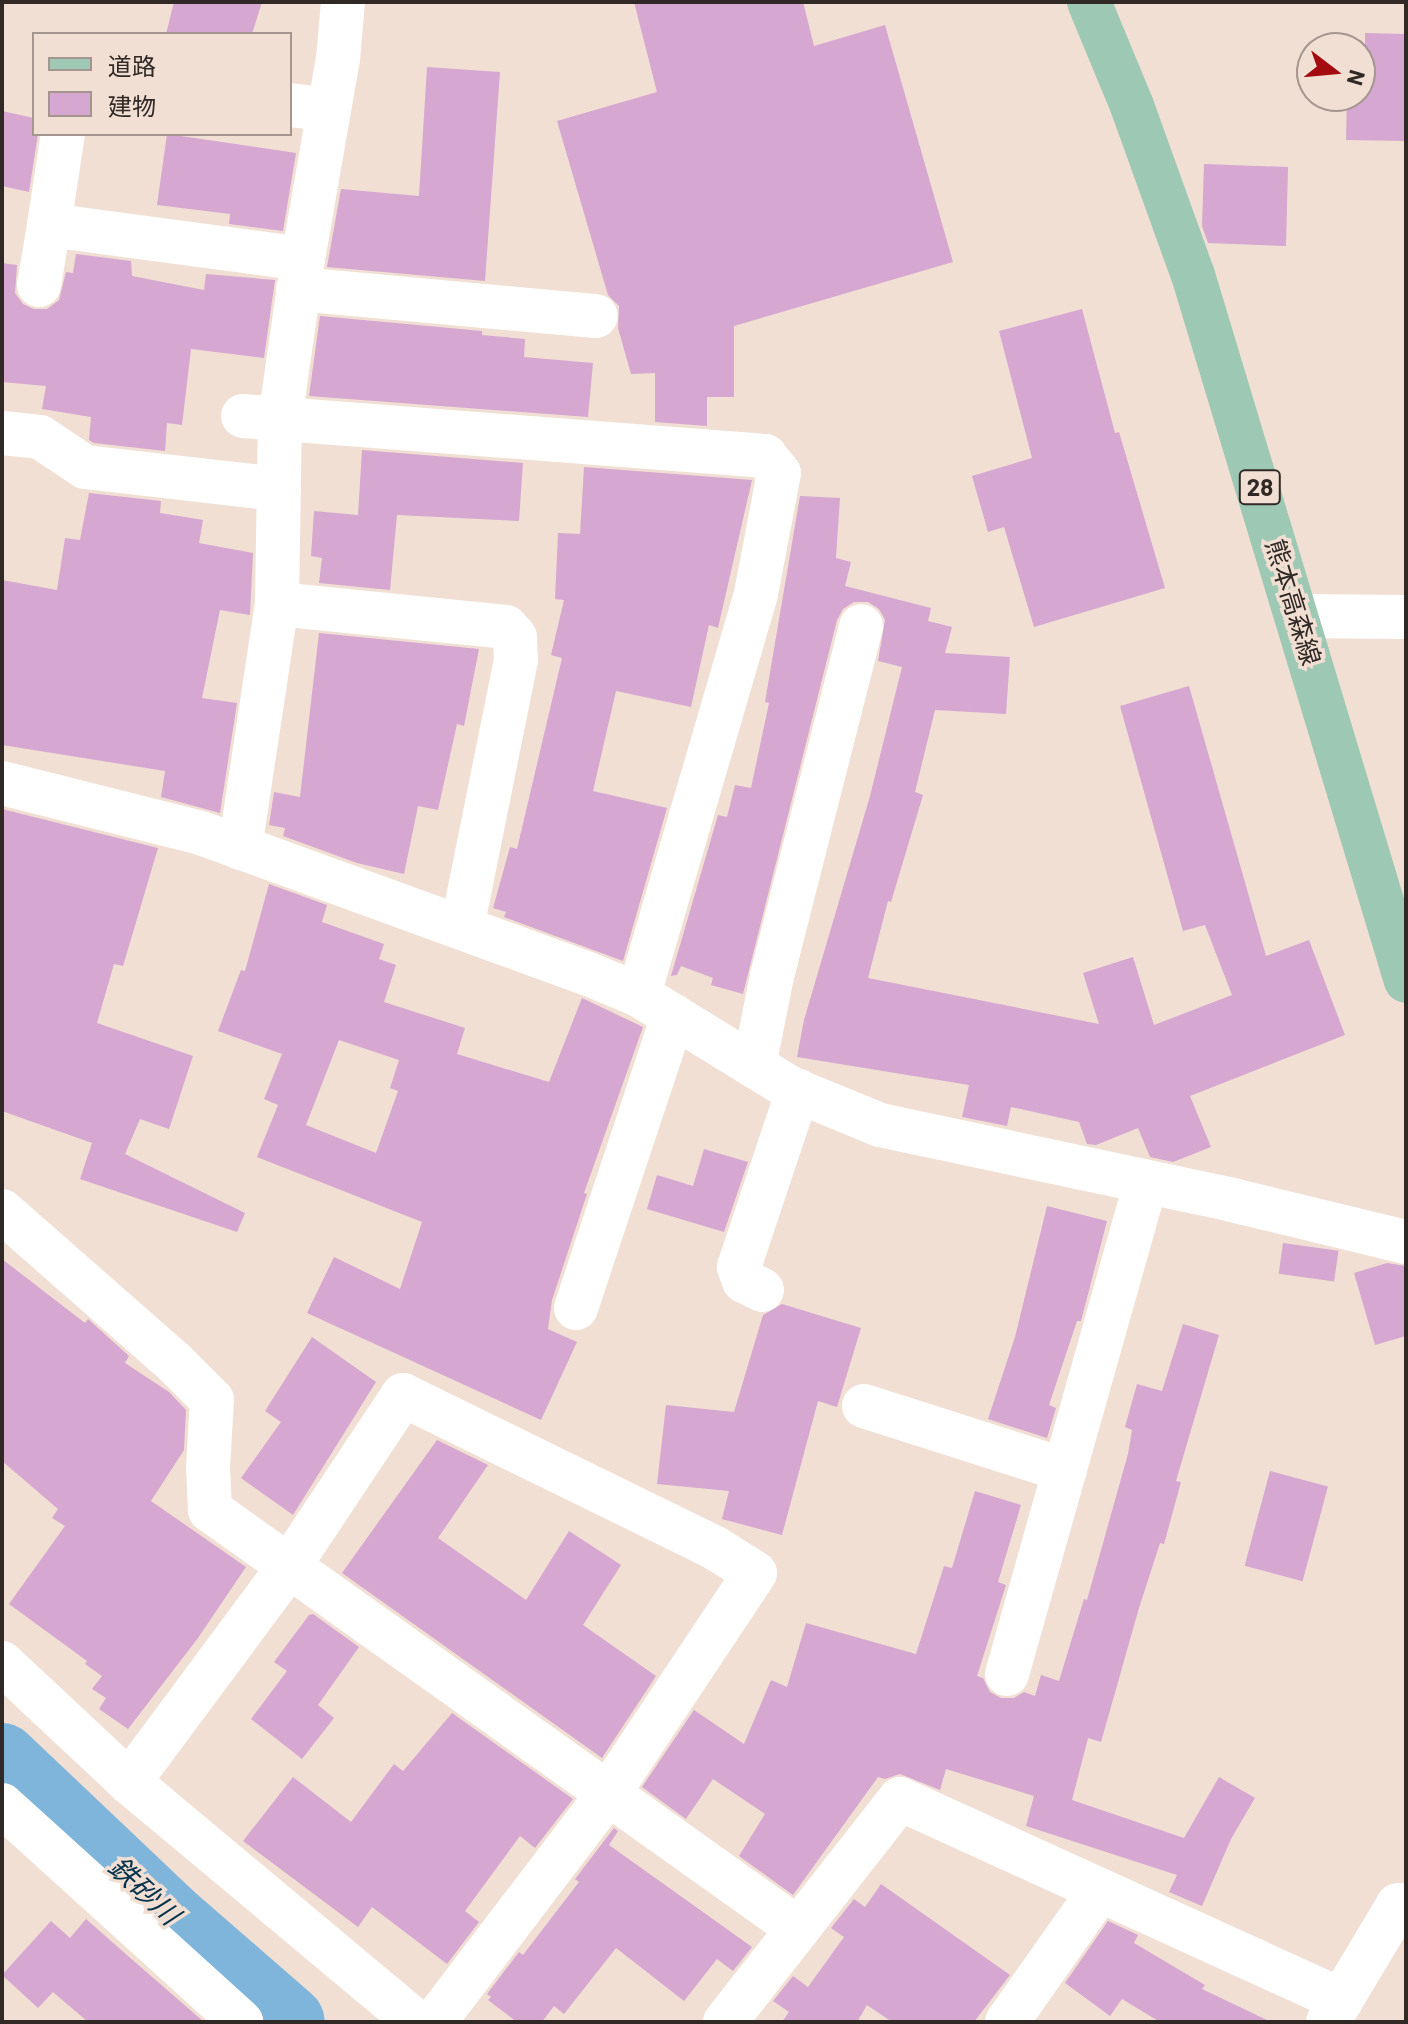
<!DOCTYPE html>
<meta charset="utf-8">
<style>
body{margin:0}
#map{position:relative;width:1408px;height:2024px;overflow:hidden;background:#f1dfd4;font-family:Barlow,"Noto Sans JP",sans-serif}
div>[style]{position:absolute}
[style*='--x']{left:calc(var(--x)*1px);top:calc(var(--y)*1px);width:calc(var(--w)*1px);rotate:calc(var(--a)*1deg)}
.river>*{height:72px;margin:-36px;padding:0 36px;transform-origin:36px;border-radius:36px;background:#7fb5da}
.building>*{inset:0;background:#d5a7d1;transform-origin:0 0}
.minor>*{height:44px;margin:-22px;padding:0 22px;transform-origin:22px;border-radius:22px;background:#fff}
.major>*{height:44px;margin:-22px;padding:0 22px;transform-origin:22px;border-radius:22px;background:#9dc8b3}
span{translate:-50% -50%;white-space:nowrap;text-align:center;line-height:1.15;-webkit-text-stroke:7px #f1dfd4;paint-order:stroke}
.shield-label span{padding:2px 6px;background:#f1dfd4;border:2px solid;border-radius:6px;-webkit-text-stroke-width:0}
.shield-label{font-size:24px;color:#302925;font-weight:700}
.street-label{font-size:26px;color:#302925}
.water-label{font-size:28px;color:#04324b;font-style:italic}
.frame{position:absolute;inset:0;border:4px solid #302925;pointer-events:none}
.legend{position:absolute;left:32px;top:32px;width:260px;height:104px;box-sizing:border-box;background:#f1dfd4;border:2px solid #a4968e;margin:0;padding:10px 14px;list-style:none;font-size:24px;color:#302925}
.legend li{display:flex;align-items:center;gap:16px;height:40px}
.legend b{width:40px;border:2px solid #a4968e}
.north{position:absolute;left:1296px;top:32px;width:80px;height:80px;box-sizing:border-box;background:#f1dfd4;border:2px solid #a4968e;border-radius:50%;rotate:106deg;font-size:22px;font-weight:700;line-height:32px;text-align:center;color:#302925}
.north::after{content:'';display:block;margin:auto;width:28px;height:36px;background:#a30b0f;clip-path:polygon(50% 0,100% 100%,50% 72%,0 100%)}
</style>
<div id="map">
<div class="river">
<div style="--x:2;--y:1759;--w:237;--a:43.5"></div>
<div style="--x:174;--y:1922;--w:152;--a:41"></div>
</div>
<div class="building">
<div style="clip-path:polygon(174px 2px,262px 2px,252px 34px,166px 34px)"></div>
<div style="clip-path:polygon(634px 2px,803px 2px,814px 46px,885px 25px,953px 262px,734px 326px,734px 397px,707px 397px,707px 426px,655px 422px,655px 373px,631px 374px,618px 328px,619px 306px,608px 295px,557px 121px,657px 92px)"></div>
<div style="clip-path:polygon(1365px 33px,1406px 34px,1406px 141px,1346px 140px,1347px 96px,1360px 96px,1360px 55px,1365px 55px)"></div>
<div style="clip-path:polygon(427px 67px,500px 72px,485px 281px,327px 267px,341px 189px,419px 196px)"></div>
<div style="clip-path:polygon(2px 111px,34px 118px,34px 134px,38px 134px,29px 192px,2px 186px)"></div>
<div style="clip-path:polygon(167px 134px,296px 153px,283px 231px,229px 224px,230px 214px,157px 205px)"></div>
<div style="clip-path:polygon(1204px 164px,1288px 167px,1286px 246px,1208px 243px,1202px 226px)"></div>
<div style="clip-path:polygon(76px 254px,131px 261px,132px 276px,204px 290px,206px 274px,275px 280px,264px 358px,191px 349px,182px 425px,167px 423px,165px 451px,94px 443px,89px 440px,91px 417px,42px 409px,46px 386px,2px 382px,2px 263px,17px 265px,15px 293px,23px 304px,34px 309px,47px 309px,59px 300px,66px 272px,73px 273px)"></div>
<div style="clip-path:polygon(1082px 309px,1115px 433px,1119px 432px,1165px 588px,1034px 627px,1004px 527px,988px 532px,972px 476px,1032px 458px,999px 331px)"></div>
<div style="clip-path:polygon(320px 316px,482px 331px,482px 335px,525px 339px,524px 357px,593px 363px,588px 417px,309px 396px)"></div>
<div style="clip-path:polygon(362px 450px,523px 463px,519px 521px,397px 515px,390px 590px,319px 583px,322px 558px,311px 556px,314px 511px,358px 515px)"></div>
<div style="clip-path:polygon(584px 467px,752px 480px,718px 628px,709px 625px,691px 707px,616px 691px,593px 791px,667px 808px,623px 961px,504px 917px,506px 912px,493px 908px,510px 847px,517px 849px,562px 658px,551px 655px,564px 600px,555px 599px,558px 533px,580px 534px)"></div>
<div style="clip-path:polygon(89px 493px,161px 501px,160px 513px,203px 520px,199px 543px,253px 553px,250px 615px,220px 610px,202px 698px,237px 703px,220px 813px,161px 797px,165px 771px,2px 745px,2px 580px,57px 590px,65px 538px,80px 540px)"></div>
<div style="clip-path:polygon(800px 496px,840px 498px,836px 558px,851px 562px,845px 586px,931px 608px,928px 621px,952px 627px,945px 653px,1010px 657px,1006px 714px,935px 710px,915px 792px,923px 795px,891px 902px,888px 901px,868px 978px,1099px 1024px,1083px 973px,1133px 957px,1154px 1025px,1232px 995px,1205px 925px,1183px 931px,1120px 706px,1189px 686px,1266px 956px,1309px 940px,1345px 1035px,1190px 1096px,1211px 1147px,1173px 1162px,1150px 1157px,1138px 1128px,1096px 1145px,1087px 1144px,1079px 1122px,1011px 1107px,1007px 1126px,962px 1117px,969px 1085px,797px 1057px,804px 1020px,870px 796px,902px 667px,878px 661px,885px 620px,879px 609px,868px 602px,854px 602px,843px 609px,837px 620px,743px 994px,711px 985px,713px 978px,681px 966px,677px 975px,671px 976px,718px 815px,727px 817px,735px 785px,751px 788px,769px 703px,765px 702px)"></div>
<div style="clip-path:polygon(319px 633px,479px 649px,464px 726px,457px 724px,438px 810px,418px 806px,404px 874px,357px 863px,283px 836px,285px 828px,269px 825px,274px 792px,300px 797px)"></div>
<div style="clip-path:polygon(2px 809px,158px 848px,123px 966px,114px 964px,97px 1023px,193px 1056px,169px 1129px,140px 1119px,125px 1154px,245px 1213px,237px 1232px,80px 1179px,92px 1143px,2px 1111px)"></div>
<div style="clip-path:polygon(evenodd,269px 884px,327px 905px,322px 922px,384px 944px,379px 959px,396px 965px,384px 1002px,465px 1028px,457px 1054px,549px 1082px,582px 998px,643px 1027px,584px 1193px,587px 1194px,552px 1300px,548px 1329px,577px 1342px,541px 1420px,307px 1313px,334px 1257px,400px 1289px,422px 1222px,257px 1157px,278px 1105px,264px 1099px,282px 1054px,218px 1031px,241px 970px,245px 971px,269px 884px,339px 1040px,399px 1060px,390px 1088px,398px 1091px,376px 1153px,306px 1125px,339px 1040px)"></div>
<div style="clip-path:polygon(704px 1149px,748px 1162px,724px 1232px,647px 1209px,657px 1175px,693px 1186px)"></div>
<div style="clip-path:polygon(1047px 1206px,1107px 1221px,1081px 1321px,1077px 1321px,1049px 1405px,1056px 1408px,1047px 1438px,988px 1419px,1015px 1337px)"></div>
<div style="left:1283px;top:1243px;width:56px;height:31px;rotate:8deg"></div>
<div style="clip-path:polygon(2px 1259px,85px 1323px,88px 1319px,129px 1356px,125px 1363px,169px 1392px,186px 1410px,184px 1450px,151px 1501px,246px 1567px,198px 1638px,128px 1729px,99px 1709px,106px 1698px,92px 1689px,102px 1676px,85px 1664px,87px 1661px,9px 1604px,65px 1526px,52px 1518px,58px 1509px,2px 1461px)"></div>
<div style="clip-path:polygon(1387px 1263px,1406px 1266px,1406px 1336px,1375px 1345px,1354px 1273px)"></div>
<div style="clip-path:polygon(782px 1304px,861px 1328px,837px 1407px,818px 1401px,782px 1535px,722px 1519px,729px 1491px,657px 1484px,666px 1405px,734px 1412px,763px 1315px)"></div>
<div style="clip-path:polygon(1183px 1324px,1219px 1335px,1176px 1481px,1181px 1482px,1164px 1544px,1160px 1543px,1139px 1608px,1101px 1742px,1088px 1738px,1072px 1800px,1184px 1838px,1219px 1777px,1255px 1798px,1231px 1839px,1202px 1906px,1169px 1892px,1177px 1875px,1026px 1826px,1034px 1796px,946px 1769px,940px 1790px,900px 1774px,885px 1779px,878px 1777px,793px 1895px,739px 1856px,765px 1814px,713px 1779px,686px 1819px,642px 1787px,694px 1710px,744px 1744px,771px 1680px,787px 1687px,806px 1623px,916px 1654px,944px 1566px,952px 1568px,975px 1491px,1021px 1505px,998px 1582px,1006px 1585px,977px 1676px,983px 1678px,990px 1692px,1001px 1698px,1014px 1698px,1024px 1692px,1035px 1696px,1041px 1675px,1059px 1681px,1084px 1599px,1087px 1600px,1128px 1454px,1132px 1430px,1125px 1427px,1137px 1384px,1162px 1391px)"></div>
<div style="clip-path:polygon(312px 1337px,376px 1382px,293px 1515px,241px 1478px,281px 1422px,265px 1411px)"></div>
<div style="clip-path:polygon(437px 1440px,488px 1465px,438px 1538px,526px 1600px,569px 1531px,621px 1565px,583px 1625px,656px 1676px,602px 1758px,342px 1573px)"></div>
<div style="left:1270px;top:1471px;width:60px;height:98px;rotate:15deg"></div>
<div style="clip-path:polygon(313px 1614px,359px 1647px,318px 1705px,334px 1718px,302px 1759px,251px 1719px,287px 1671px,274px 1662px,309px 1615px)"></div>
<div style="clip-path:polygon(452px 1713px,573px 1799px,535px 1848px,520px 1836px,465px 1911px,479px 1922px,447px 1964px,372px 1907px,358px 1927px,243px 1841px,293px 1777px,351px 1822px,394px 1764px,403px 1771px)"></div>
<div style="clip-path:polygon(614px 1828px,618px 1831px,609px 1845px,752px 1947px,733px 1971px,717px 1959px,684px 2001px,616px 1948px,564px 2014px,554px 2006px,542px 2022px,517px 2022px,488px 2000px,491px 1997px,487px 1994px,519px 1952px,523px 1955px,579px 1882px,575px 1879px)"></div>
<div style="clip-path:polygon(881px 1884px,1010px 1975px,974px 2022px,892px 2022px,867px 2005px,857px 2022px,782px 2022px,789px 2012px,773px 2001px,793px 1976px,808px 1987px,844px 1937px,831px 1928px,854px 1899px,865px 1907px)"></div>
<div style="clip-path:polygon(86px 1919px,128px 1956px,204px 2022px,88px 2022px,53px 1992px,38px 2008px,2px 1975px,51px 1921px,70px 1938px)"></div>
<div style="clip-path:polygon(1108px 1921px,1138px 1935px,1134px 1943px,1205px 1985px,1202px 1989px,1271px 2022px,1160px 2022px,1122px 1999px,1110px 2016px,1065px 1983px)"></div>
</div>
<div class="minor">
<div style="--x:290;--y:105;--w:39;--a:7"></div>
<div style="--x:49;--y:225;--w:92;--a:-81.3"></div>
<div style="--x:39;--y:285;--w:61;--a:-80.5"></div>
<div style="--x:49;--y:225;--w:256;--a:7.6"></div>
<div style="--x:298;--y:289;--w:299;--a:5.2"></div>
<div style="--x:243;--y:416;--w:524;--a:4.38"></div>
<div style="--x:765;--y:456;--w:22;--a:51"></div>
<div style="--x:779;--y:473;--w:123;--a:100.8"></div>
<div style="--x:756;--y:594;--w:418;--a:106.3"></div>
<div style="--x:2;--y:433;--w:38;--a:6"></div>
<div style="--x:40;--y:437;--w:54;--a:33.7"></div>
<div style="--x:85;--y:467;--w:195;--a:6.5"></div>
<div style="--x:277;--y:604;--w:230;--a:5.7"></div>
<div style="--x:506;--y:627;--w:13;--a:48"></div>
<div style="--x:515;--y:637;--w:23;--a:88"></div>
<div style="--x:516;--y:660;--w:273;--a:101.4"></div>
<div style="--x:1298;--y:616;--w:108;--a:0.5"></div>
<div style="--x:2;--y:783;--w:205;--a:14.1"></div>
<div style="--x:201;--y:833;--w:410;--a:20"></div>
<div style="--x:586;--y:973;--w:57;--a:22.5"></div>
<div style="--x:639;--y:995;--w:177;--a:31.6"></div>
<div style="--x:790;--y:1088;--w:97;--a:22.3"></div>
<div style="--x:880;--y:1125;--w:360;--a:12"></div>
<div style="--x:1232;--y:1200;--w:179;--a:13.6"></div>
<div style="--x:240;--y:848;--w:247;--a:-81.4"></div>
<div style="--x:277;--y:604;--w:185;--a:-89.1"></div>
<div style="--x:280;--y:419;--w:162;--a:-81.8"></div>
<div style="--x:303;--y:259;--w:203;--a:-80.1"></div>
<div style="--x:338;--y:59;--w:57;--a:-85"></div>
<div style="--x:754;--y:1066;--w:92;--a:-78.7"></div>
<div style="--x:772;--y:976;--w:361;--a:-75.7"></div>
<div style="--x:2;--y:1211;--w:230;--a:41.3"></div>
<div style="--x:175;--y:1363;--w:52;--a:45"></div>
<div style="--x:212;--y:1400;--w:67;--a:93.4"></div>
<div style="--x:208;--y:1467;--w:43;--a:87.3"></div>
<div style="--x:210;--y:1510;--w:721;--a:35.45"></div>
<div style="--x:762;--y:1290;--w:20;--a:-153"></div>
<div style="--x:744;--y:1281;--w:15;--a:-110"></div>
<div style="--x:739;--y:1267;--w:186;--a:-71.5"></div>
<div style="--x:576;--y:1308;--w:308;--a:-71.6"></div>
<div style="--x:864;--y:1406;--w:211;--a:17.7"></div>
<div style="--x:2;--y:1663;--w:174;--a:43.1"></div>
<div style="--x:129;--y:1782;--w:374;--a:39.9"></div>
<div style="--x:1007;--y:1674;--w:511;--a:-74.22"></div>
<div style="--x:129;--y:1782;--w:270;--a:-53.4"></div>
<div style="--x:290;--y:1565;--w:204;--a:-56.4"></div>
<div style="--x:403;--y:1395;--w:347;--a:26.1"></div>
<div style="--x:715;--y:1548;--w:47;--a:32"></div>
<div style="--x:755;--y:1573;--w:265;--a:123.6"></div>
<div style="--x:608;--y:1794;--w:287;--a:127.3"></div>
<div style="--x:2;--y:1805;--w:323;--a:42.2"></div>
<div style="--x:725;--y:2022;--w:283;--a:-51.9"></div>
<div style="--x:900;--y:1799;--w:485;--a:24.5"></div>
<div style="--x:1007;--y:2022;--w:161;--a:-54.8"></div>
<div style="--x:1328;--y:2022;--w:136;--a:-59.1"></div>
<div style="--x:1398;--y:1905;--w:8;--a:0"></div>
</div>
<div class="major">
<div style="--x:1089;--y:2;--w:113;--a:67.5"></div>
<div style="--x:1132;--y:106;--w:180;--a:70.2"></div>
<div style="--x:1193;--y:275;--w:737;--a:73.21"></div>
</div>
<div class="shield-label">
<span style="left:1260px;top:487px">28</span>
</div>
<div class="street-label">
<span style="left:1294px;top:602px;rotate:73deg">熊本高森線</span>
</div>
<div class="water-label">
<span style="left:145px;top:1890px;rotate:43deg">鉄砂川</span>
</div>
<div class="frame"></div>
<ul class="legend">
<li><b style="height:10px;background:#9dc8b3"></b>道路</li>
<li><b style="height:22px;background:#d5a7d1"></b>建物</li>
</ul>
<div class="north">N</div>
</div>
